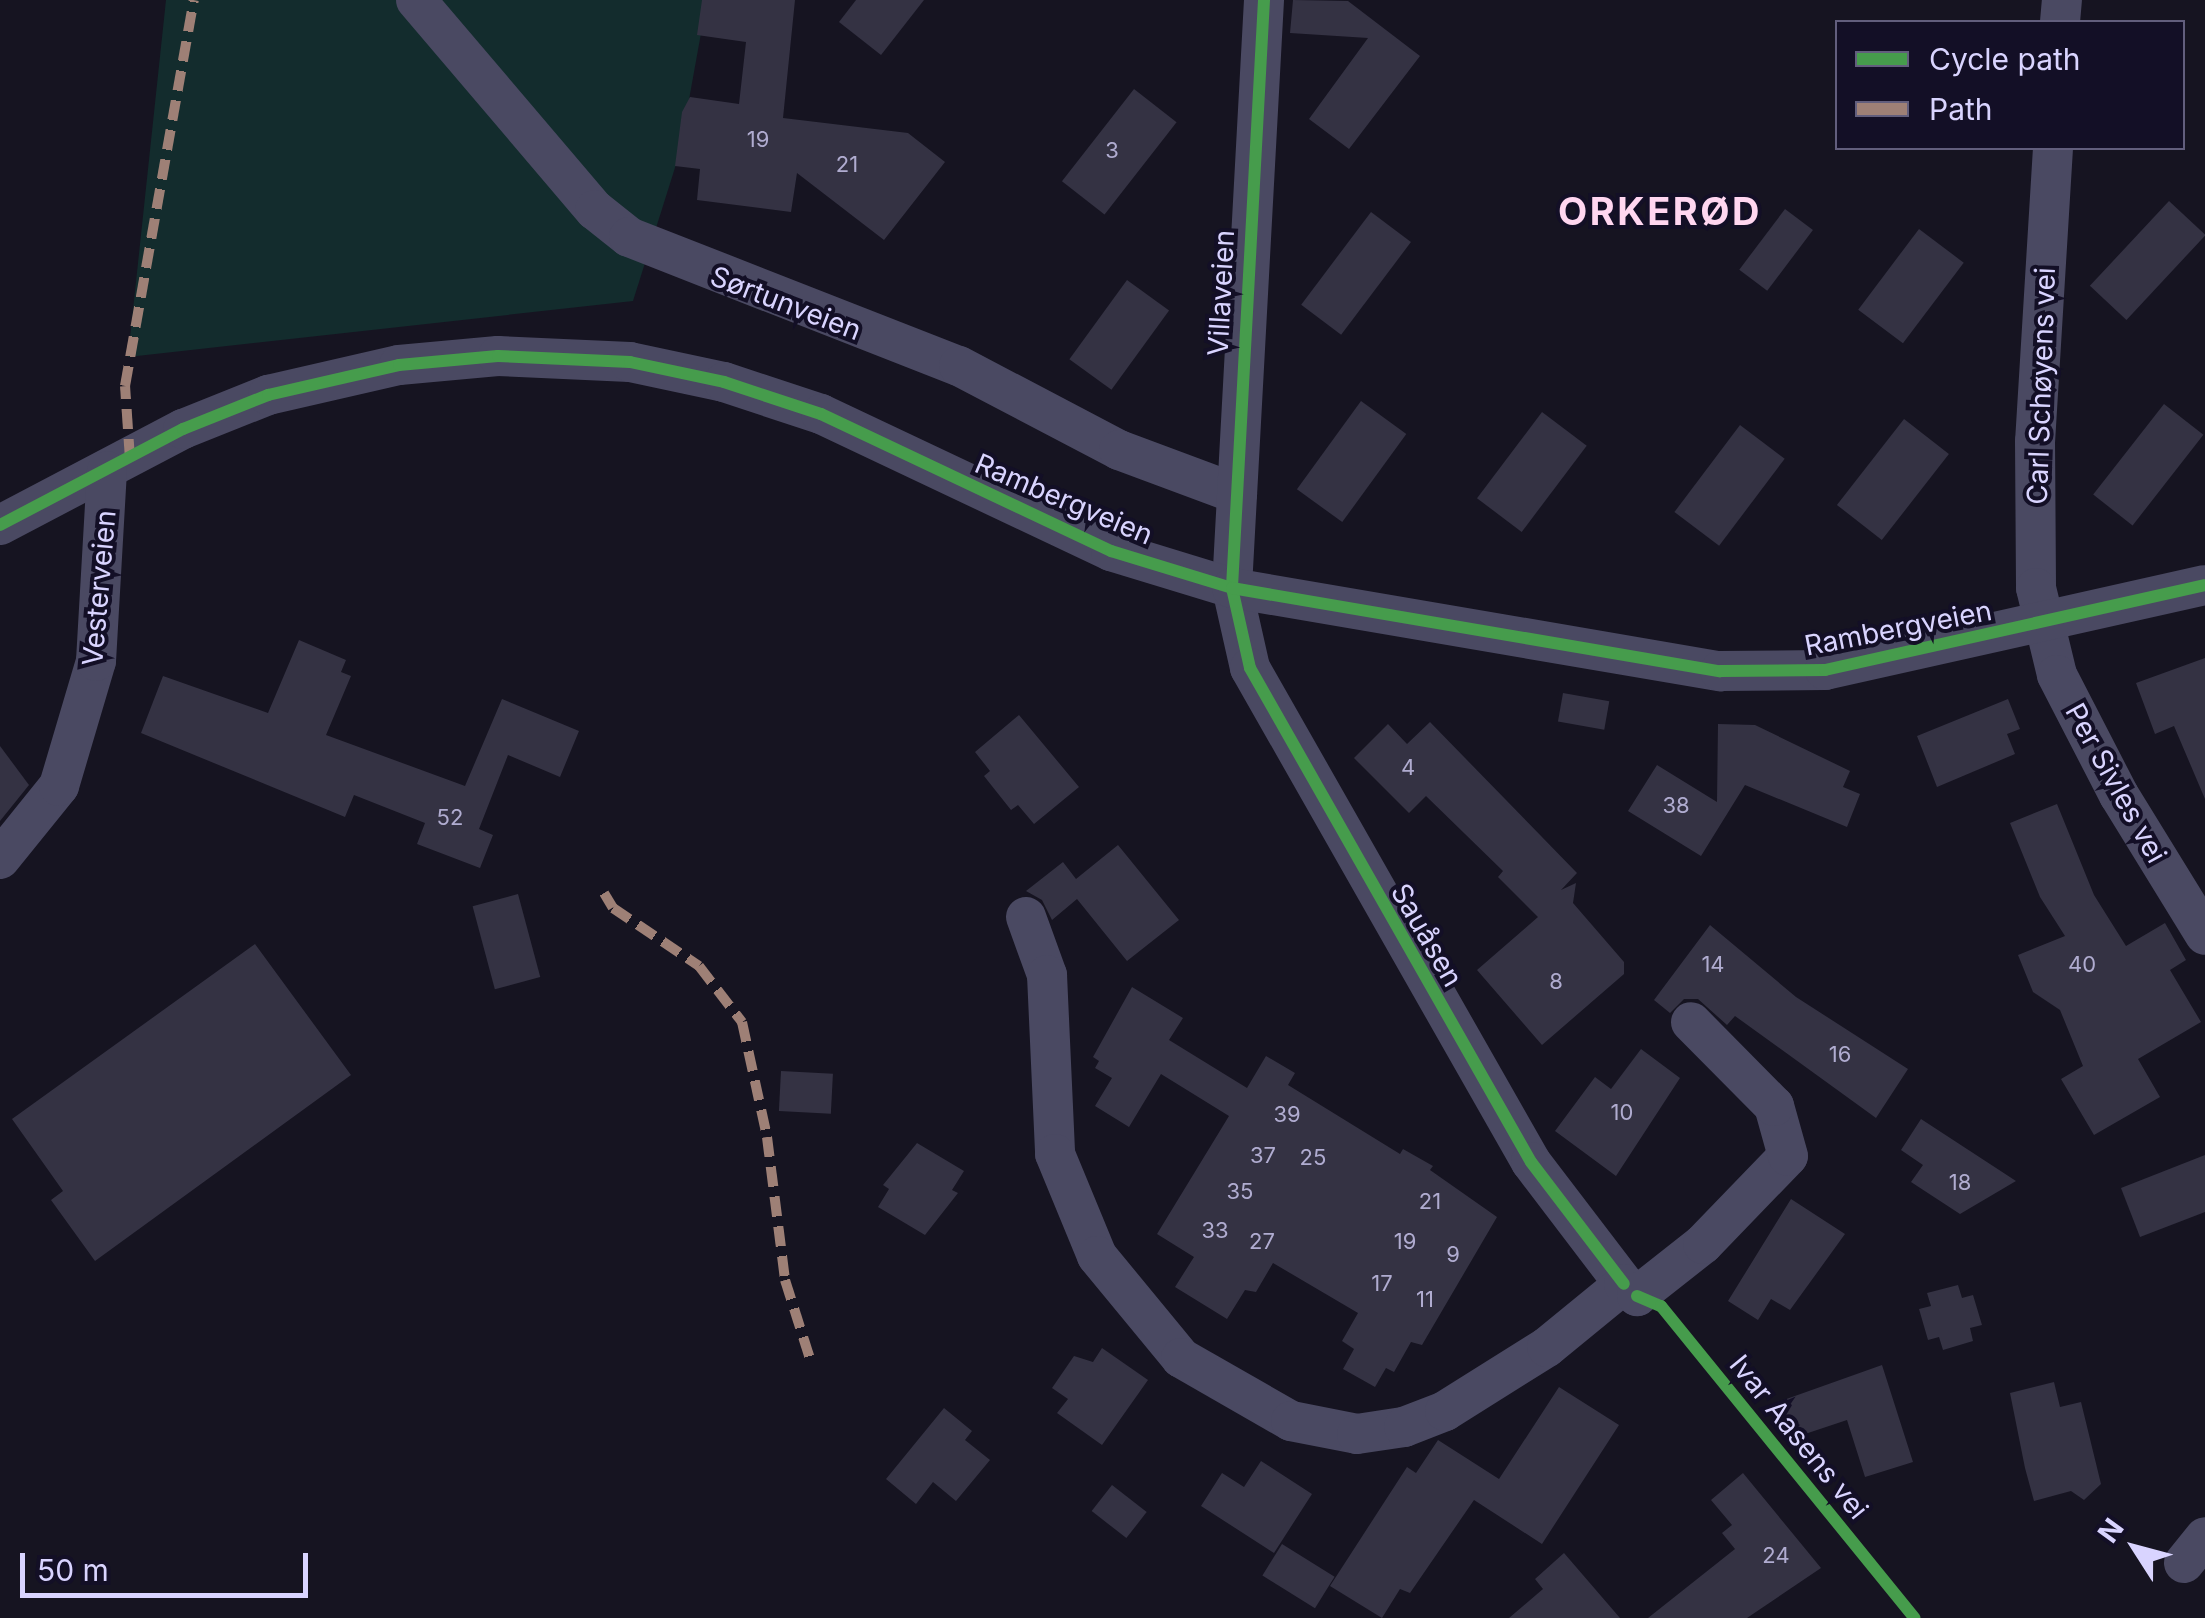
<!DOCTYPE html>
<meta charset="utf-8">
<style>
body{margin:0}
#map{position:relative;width:2205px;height:1618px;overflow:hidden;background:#161421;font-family:Inter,sans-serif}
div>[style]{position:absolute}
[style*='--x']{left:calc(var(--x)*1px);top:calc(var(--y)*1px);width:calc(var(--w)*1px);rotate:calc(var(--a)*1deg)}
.green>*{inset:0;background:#132c2d}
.building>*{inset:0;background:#343243;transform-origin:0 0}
.street>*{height:40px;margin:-20px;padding:0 20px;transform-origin:20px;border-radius:20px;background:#4a4962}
.quiet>*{height:10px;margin-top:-5px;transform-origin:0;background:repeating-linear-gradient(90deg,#9e8076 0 20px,transparent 0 30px)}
.cycleway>*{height:12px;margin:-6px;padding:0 6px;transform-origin:6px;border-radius:6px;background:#469c4c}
span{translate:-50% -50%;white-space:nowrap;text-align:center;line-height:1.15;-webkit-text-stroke:8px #130f26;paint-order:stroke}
.number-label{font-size:22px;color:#b0acd0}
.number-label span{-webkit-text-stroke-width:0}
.street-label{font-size:28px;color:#d9d4ff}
.district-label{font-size:38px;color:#ffd6f0;font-weight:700;letter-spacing:2.5px}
.legend{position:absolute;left:1835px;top:20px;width:350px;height:130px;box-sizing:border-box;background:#130f26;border:2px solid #625e7d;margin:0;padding:12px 18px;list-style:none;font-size:30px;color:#d9d4ff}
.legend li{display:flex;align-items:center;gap:20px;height:50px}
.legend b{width:50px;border:2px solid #625e7d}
.north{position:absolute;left:2085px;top:1498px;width:100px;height:100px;-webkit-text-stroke:8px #130f26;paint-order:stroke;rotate:306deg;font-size:28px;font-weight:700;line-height:40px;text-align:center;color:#d9d4ff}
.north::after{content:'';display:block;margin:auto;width:35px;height:45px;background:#d9d4ff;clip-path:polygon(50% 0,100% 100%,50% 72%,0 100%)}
.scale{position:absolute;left:20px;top:1553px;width:288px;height:45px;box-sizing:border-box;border:5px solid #d9d4ff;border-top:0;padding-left:12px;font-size:30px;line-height:35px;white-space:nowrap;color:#d9d4ff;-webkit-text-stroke:8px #130f26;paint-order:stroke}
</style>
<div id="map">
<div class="green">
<div style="clip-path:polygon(166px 0,707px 0,679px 155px,633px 301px,128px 357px)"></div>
</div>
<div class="building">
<div style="clip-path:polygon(702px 0,795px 0,783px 118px,908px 133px,945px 162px,884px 240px,797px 173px,791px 212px,697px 200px,700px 169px,675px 166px,682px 112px,690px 97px,739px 104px,746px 42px,697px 35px)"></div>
<div style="clip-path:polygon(856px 0,924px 0,881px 55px,839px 22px)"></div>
<div style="clip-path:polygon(1293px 0,1348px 1px,1420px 56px,1349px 149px,1309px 119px,1368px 38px,1290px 33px)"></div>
<div style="left:1134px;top:89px;width:54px;height:117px;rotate:38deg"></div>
<div style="left:2169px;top:201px;width:50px;height:116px;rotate:43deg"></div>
<div style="left:1785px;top:209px;width:35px;height:76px;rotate:37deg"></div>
<div style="left:1371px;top:212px;width:50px;height:116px;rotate:37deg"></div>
<div style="left:1919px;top:229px;width:56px;height:101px;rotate:37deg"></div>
<div style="left:1127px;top:280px;width:52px;height:98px;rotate:36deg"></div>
<div style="left:1361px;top:401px;width:56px;height:109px;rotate:36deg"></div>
<div style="left:2164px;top:404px;width:50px;height:115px;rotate:38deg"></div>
<div style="left:1542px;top:412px;width:56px;height:108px;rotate:37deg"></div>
<div style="left:1904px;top:419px;width:57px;height:109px;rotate:38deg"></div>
<div style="left:1740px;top:425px;width:56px;height:109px;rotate:37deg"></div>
<div style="clip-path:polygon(299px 640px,346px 660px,341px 672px,351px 676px,326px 735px,465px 786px,502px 699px,579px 731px,560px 777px,508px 755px,479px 829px,493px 835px,480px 868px,417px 844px,425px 823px,354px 795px,345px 817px,141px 733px,163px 676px,268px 713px)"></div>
<div style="clip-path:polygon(2205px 658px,2205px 799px,2174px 726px,2155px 734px,2136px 683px)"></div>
<div style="left:1563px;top:693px;width:47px;height:29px;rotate:10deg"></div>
<div style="clip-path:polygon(2008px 699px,2020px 729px,2007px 734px,2015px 754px,1937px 787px,1917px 736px)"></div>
<div style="clip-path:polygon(1019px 715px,1079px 787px,1034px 824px,1018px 805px,1011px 810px,984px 776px,990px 771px,975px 752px)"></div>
<div style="clip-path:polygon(1430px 722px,1577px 873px,1561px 890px,1576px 883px,1573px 903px,1624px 962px,1624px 974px,1542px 1045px,1477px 970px,1538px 917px,1498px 877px,1503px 871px,1426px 796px,1409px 813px,1354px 758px,1388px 724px,1407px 744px)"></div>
<div style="clip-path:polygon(1718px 724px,1755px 725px,1850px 771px,1843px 787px,1860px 794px,1847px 827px,1745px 785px,1701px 856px,1628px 811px,1657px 765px,1717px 802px)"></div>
<div style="clip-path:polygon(0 746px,29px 785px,0 821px)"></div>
<div style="clip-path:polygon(2057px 804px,2094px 895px,2126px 946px,2165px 923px,2186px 960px,2170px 970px,2201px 1022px,2138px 1059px,2160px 1097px,2094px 1135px,2061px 1079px,2083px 1066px,2060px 1010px,2033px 992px,2018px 955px,2065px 936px,2040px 897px,2010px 823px)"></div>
<div style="clip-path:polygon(1118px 845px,1179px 920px,1127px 961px,1077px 899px,1052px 920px,1042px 900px,1026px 891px,1063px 862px,1076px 879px)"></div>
<div style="left:518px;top:894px;width:86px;height:47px;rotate:75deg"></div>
<div style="clip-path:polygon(1710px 925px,1796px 997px,1908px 1069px,1876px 1118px,1735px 1016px,1727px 1025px,1698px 999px,1684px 999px,1670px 1013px,1654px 1000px)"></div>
<div style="clip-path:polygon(255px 944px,351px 1075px,95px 1261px,51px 1200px,63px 1191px,12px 1119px)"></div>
<div style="clip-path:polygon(1132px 987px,1183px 1018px,1169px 1040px,1247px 1088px,1266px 1056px,1295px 1073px,1288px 1085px,1400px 1154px,1403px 1149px,1433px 1166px,1430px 1170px,1497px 1217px,1422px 1345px,1411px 1342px,1394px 1372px,1386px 1368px,1375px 1387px,1343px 1369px,1354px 1349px,1342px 1341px,1358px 1313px,1273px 1263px,1256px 1292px,1245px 1290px,1227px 1319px,1175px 1287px,1194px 1257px,1157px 1234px,1229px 1116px,1161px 1074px,1129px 1127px,1095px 1106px,1112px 1078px,1095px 1068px,1099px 1061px,1093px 1057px)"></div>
<div style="clip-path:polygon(1641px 1049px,1680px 1078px,1616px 1176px,1555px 1131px,1595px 1077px,1611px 1089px)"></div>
<div style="left:781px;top:1071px;width:52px;height:40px;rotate:3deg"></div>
<div style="clip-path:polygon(1921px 1119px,2016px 1181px,1960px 1214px,1911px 1182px,1923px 1165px,1901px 1150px)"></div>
<div style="clip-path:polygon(917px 1143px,964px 1171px,952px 1190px,958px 1193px,925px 1235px,878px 1207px,889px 1189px,883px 1185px)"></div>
<div style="clip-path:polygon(2205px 1155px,2205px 1212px,2140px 1237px,2121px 1188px)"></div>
<div style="clip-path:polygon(1791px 1199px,1845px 1234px,1790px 1310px,1771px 1299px,1758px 1320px,1728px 1301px)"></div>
<div style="clip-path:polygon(1958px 1285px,1962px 1298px,1973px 1295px,1982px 1325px,1970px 1328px,1973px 1341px,1943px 1350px,1939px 1337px,1928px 1340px,1919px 1309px,1931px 1306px,1927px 1293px)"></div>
<div style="clip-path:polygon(1102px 1348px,1148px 1380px,1102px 1445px,1057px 1413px,1068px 1399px,1052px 1388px,1074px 1356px,1093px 1362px)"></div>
<div style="clip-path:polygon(1882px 1365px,1913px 1462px,1865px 1477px,1847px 1420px,1790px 1439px,1778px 1402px)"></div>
<div style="clip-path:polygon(2054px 1382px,2060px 1407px,2081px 1402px,2101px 1484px,2084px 1500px,2071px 1491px,2034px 1501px,2025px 1468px,2010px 1393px)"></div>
<div style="clip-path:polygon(1559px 1387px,1619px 1425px,1542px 1544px,1474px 1500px,1410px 1593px,1400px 1589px,1382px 1618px,1330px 1586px,1407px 1467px,1416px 1473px,1438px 1440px,1499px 1479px)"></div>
<div style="clip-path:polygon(944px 1408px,972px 1431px,965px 1440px,990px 1460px,956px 1501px,933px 1482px,916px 1504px,886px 1479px)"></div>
<div style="clip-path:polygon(1261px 1461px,1312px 1494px,1274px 1553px,1201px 1506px,1222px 1473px,1244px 1487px)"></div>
<div style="clip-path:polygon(1743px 1473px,1821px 1568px,1747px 1618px,1648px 1618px,1735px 1549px,1722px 1533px,1732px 1525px,1711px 1500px)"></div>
<div style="left:1112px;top:1485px;width:44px;height:33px;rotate:38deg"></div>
<div style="left:1282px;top:1544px;width:62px;height:37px;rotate:32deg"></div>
<div style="clip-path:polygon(1564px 1553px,1620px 1618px,1509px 1618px,1543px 1589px,1535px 1579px)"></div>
</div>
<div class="street">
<div style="--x:416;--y:0;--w:276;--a:49.6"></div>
<div style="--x:595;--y:210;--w:43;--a:38.5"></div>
<div style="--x:629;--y:237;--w:354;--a:21.4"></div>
<div style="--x:959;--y:366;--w:181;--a:27.7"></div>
<div style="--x:1119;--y:450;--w:126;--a:20.4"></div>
<div style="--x:1264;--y:0;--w:589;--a:93.12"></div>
<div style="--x:1232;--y:588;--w:82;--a:77.3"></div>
<div style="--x:1250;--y:668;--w:568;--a:60.37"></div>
<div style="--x:1531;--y:1162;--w:153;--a:52.7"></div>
<div style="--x:2060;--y:22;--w:22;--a:-85"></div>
<div style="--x:2053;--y:148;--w:294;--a:93.5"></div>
<div style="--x:2035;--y:441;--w:147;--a:89.6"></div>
<div style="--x:2036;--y:588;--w:89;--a:76.4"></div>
<div style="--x:2057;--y:675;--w:135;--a:62.7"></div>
<div style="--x:2119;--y:795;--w:164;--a:58.4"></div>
<div style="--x:0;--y:525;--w:207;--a:-27.7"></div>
<div style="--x:183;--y:429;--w:92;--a:-21.8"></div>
<div style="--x:268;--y:395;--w:134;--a:-12.9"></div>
<div style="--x:399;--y:365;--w:99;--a:-5.2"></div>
<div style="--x:498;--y:356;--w:132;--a:2.6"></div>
<div style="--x:630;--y:362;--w:96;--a:12"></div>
<div style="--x:724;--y:382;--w:102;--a:18.3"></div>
<div style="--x:821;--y:414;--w:321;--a:25.3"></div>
<div style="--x:1111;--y:551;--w:127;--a:17"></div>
<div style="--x:1232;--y:588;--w:495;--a:9.7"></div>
<div style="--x:1720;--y:671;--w:105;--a:-0.5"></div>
<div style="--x:1825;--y:670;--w:389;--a:-12.6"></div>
<div style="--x:0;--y:859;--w:94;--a:-51.1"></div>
<div style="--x:59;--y:786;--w:130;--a:-73.5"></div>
<div style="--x:96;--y:661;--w:190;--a:-86.7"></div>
<div style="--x:1026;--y:917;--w:62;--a:70.1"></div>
<div style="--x:1047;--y:975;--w:179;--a:87.4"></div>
<div style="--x:1055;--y:1154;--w:110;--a:67.6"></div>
<div style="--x:1097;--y:1256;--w:132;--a:50.5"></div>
<div style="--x:1181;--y:1358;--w:127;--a:29.8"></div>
<div style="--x:1291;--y:1421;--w:67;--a:11.1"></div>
<div style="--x:1357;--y:1434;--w:48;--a:-8.5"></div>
<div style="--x:1404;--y:1427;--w:44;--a:-21.3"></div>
<div style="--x:1445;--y:1411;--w:120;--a:-32.1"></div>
<div style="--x:1547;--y:1347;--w:99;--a:-39.3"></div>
<div style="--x:1624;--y:1284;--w:18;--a:43"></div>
<div style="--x:1637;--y:1296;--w:84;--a:-38.2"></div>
<div style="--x:1703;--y:1244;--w:122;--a:-46"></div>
<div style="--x:1788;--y:1156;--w:52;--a:-105.6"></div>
<div style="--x:1774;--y:1106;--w:118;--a:-134.7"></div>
<div style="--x:2184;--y:1563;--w:33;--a:-51"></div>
</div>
<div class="quiet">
<div style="--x:130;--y:459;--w:73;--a:-93.9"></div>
<div style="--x:125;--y:386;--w:392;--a:-79.9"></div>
<div style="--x:604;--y:893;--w:17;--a:59"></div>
<div style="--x:613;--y:908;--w:104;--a:34"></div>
<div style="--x:699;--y:966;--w:71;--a:52.5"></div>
<div style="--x:742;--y:1022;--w:118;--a:77.7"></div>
<div style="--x:767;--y:1137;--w:144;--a:82.8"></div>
<div style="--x:785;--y:1280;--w:89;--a:72.4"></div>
</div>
<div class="cycleway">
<div style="--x:1264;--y:0;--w:589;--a:93.12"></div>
<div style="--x:1232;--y:588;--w:82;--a:77.3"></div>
<div style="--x:1250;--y:668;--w:568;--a:60.37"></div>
<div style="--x:1531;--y:1162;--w:153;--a:52.7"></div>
<div style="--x:0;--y:525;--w:207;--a:-27.7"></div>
<div style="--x:183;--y:429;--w:92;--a:-21.8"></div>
<div style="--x:268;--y:395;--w:134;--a:-12.9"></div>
<div style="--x:399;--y:365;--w:99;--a:-5.2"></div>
<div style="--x:498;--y:356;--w:132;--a:2.6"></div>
<div style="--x:630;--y:362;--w:96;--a:12"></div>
<div style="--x:724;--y:382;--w:102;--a:18.3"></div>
<div style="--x:821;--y:414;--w:321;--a:25.3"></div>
<div style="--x:1111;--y:551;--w:127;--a:17"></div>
<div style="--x:1232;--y:588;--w:495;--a:9.7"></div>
<div style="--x:1720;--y:671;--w:105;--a:-0.5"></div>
<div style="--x:1825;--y:670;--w:389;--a:-12.6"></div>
<div style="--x:1637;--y:1296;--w:26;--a:23"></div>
<div style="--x:1661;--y:1306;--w:402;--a:50.9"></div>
</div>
<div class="number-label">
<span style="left:758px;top:140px">19</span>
<span style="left:1112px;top:151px">3</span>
<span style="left:847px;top:165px">21</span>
<span style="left:1408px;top:768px">4</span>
<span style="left:1676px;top:806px">38</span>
<span style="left:450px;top:818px">52</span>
<span style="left:1713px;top:965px">14</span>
<span style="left:2082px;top:965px">40</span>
<span style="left:1556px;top:982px">8</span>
<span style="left:1840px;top:1055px">16</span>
<span style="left:1622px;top:1113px">10</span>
<span style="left:1287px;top:1115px">39</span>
<span style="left:1263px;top:1156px">37</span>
<span style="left:1313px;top:1158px">25</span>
<span style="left:1960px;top:1183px">18</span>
<span style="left:1240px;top:1192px">35</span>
<span style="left:1430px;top:1202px">21</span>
<span style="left:1215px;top:1231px">33</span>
<span style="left:1262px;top:1242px">27</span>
<span style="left:1405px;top:1242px">19</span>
<span style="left:1453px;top:1255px">9</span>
<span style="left:1382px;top:1284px">17</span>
<span style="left:1425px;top:1300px">11</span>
<span style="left:1776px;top:1556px">24</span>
</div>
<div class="street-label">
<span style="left:1221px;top:293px;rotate:-87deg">Villaveien</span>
<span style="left:786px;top:303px;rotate:21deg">Sørtunveien</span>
<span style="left:2041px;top:386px;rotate:-88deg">Carl Schøyens vei</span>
<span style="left:1064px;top:499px;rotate:23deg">Rambergveien</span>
<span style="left:99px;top:588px;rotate:-85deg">Vesterveien</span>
<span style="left:1898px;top:628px;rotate:-11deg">Rambergveien</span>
<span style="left:2116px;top:783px;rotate:61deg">Per Sivles vei</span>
<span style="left:1427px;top:935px;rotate:60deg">Sauåsen</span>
<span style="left:1799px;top:1437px;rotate:51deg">Ivar Aasens vei</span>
</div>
<div class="district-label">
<span style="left:1660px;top:212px">ORKERØD</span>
</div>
<ul class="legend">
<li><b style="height:12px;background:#469c4c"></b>Cycle path</li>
<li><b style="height:12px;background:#9e8076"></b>Path</li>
</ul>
<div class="north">N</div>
<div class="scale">50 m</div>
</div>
